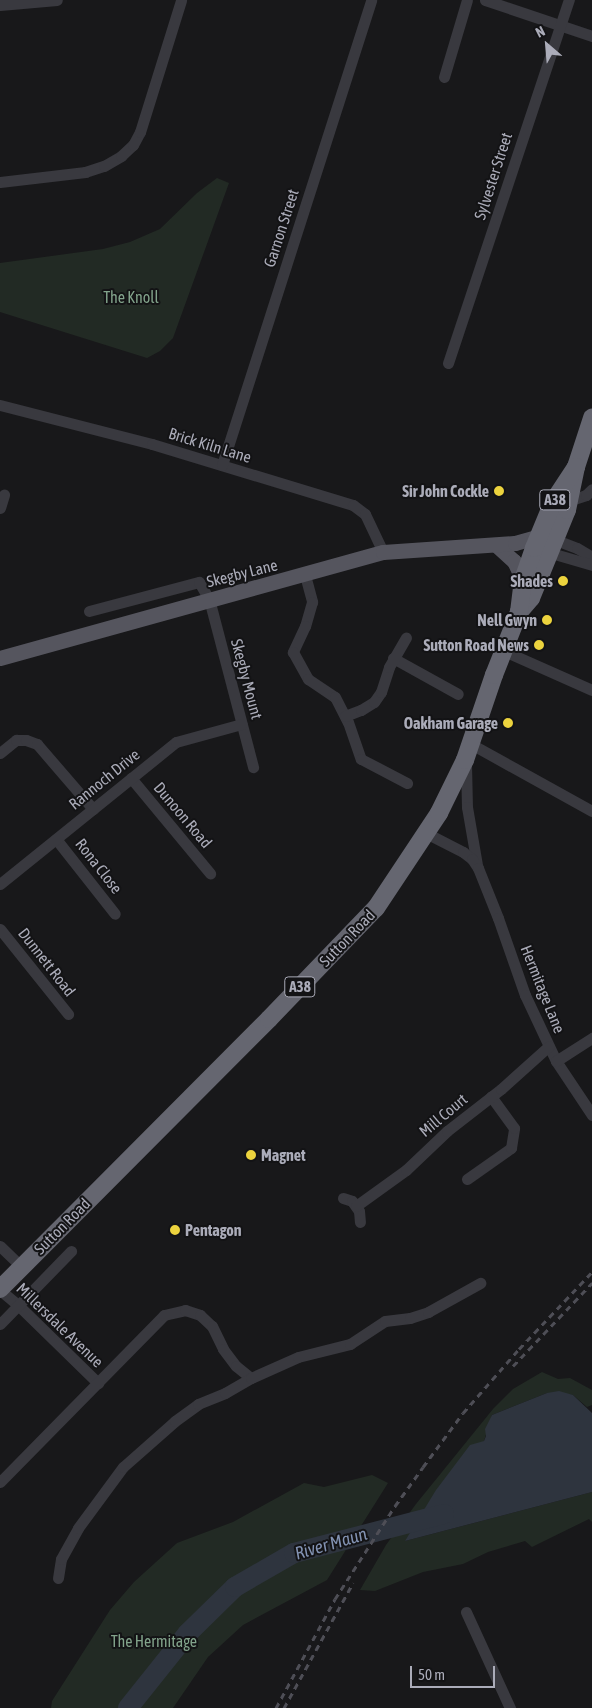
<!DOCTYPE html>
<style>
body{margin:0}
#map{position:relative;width:592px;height:1708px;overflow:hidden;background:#18181a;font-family:"Asap Condensed",sans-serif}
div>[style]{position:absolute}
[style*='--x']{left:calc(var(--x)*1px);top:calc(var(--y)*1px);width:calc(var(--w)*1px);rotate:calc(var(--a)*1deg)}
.green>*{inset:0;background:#222a24}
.water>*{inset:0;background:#2e343e}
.river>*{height:20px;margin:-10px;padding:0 10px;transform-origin:10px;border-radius:10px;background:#2e343e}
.minor>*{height:11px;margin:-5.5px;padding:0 5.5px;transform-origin:5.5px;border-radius:5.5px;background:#39393f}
.major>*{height:15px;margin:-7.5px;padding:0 7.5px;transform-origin:7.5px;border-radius:7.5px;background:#55555e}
.highway>*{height:18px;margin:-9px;padding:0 9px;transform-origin:9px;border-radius:9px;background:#656670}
.rail>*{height:3px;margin-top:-1.5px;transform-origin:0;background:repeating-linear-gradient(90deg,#4e4e56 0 6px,transparent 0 11px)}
.dots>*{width:14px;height:14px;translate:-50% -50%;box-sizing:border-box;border:2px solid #131315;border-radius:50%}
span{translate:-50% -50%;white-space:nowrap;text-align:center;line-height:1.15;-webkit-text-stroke:4px #131315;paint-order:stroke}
.shield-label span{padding:1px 4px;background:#131315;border:1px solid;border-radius:4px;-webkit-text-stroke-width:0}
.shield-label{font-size:15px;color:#abacb9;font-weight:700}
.street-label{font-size:16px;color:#abacb9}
.park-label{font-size:16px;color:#82a38b}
.poi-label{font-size:16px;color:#abacb9;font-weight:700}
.right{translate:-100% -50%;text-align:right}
.left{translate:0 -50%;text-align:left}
.water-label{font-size:18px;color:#8393b3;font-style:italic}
.north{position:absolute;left:522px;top:20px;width:50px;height:50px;-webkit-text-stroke:4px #131315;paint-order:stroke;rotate:333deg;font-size:14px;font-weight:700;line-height:20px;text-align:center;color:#abacb9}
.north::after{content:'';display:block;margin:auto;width:18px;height:22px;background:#abacb9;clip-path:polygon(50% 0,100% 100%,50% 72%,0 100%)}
.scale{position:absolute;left:410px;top:1666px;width:85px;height:22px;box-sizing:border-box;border:2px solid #abacb9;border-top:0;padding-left:6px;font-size:15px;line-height:18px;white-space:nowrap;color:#abacb9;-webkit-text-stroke:4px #131315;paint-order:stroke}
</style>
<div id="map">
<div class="green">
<div style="clip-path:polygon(217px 178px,229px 183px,173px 338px,160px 351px,147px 358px,0 312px,0 263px,103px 249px,130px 242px,160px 229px,197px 193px)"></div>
<div style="clip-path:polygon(542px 1372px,558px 1379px,570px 1378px,592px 1390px,592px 1405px,587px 1407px,573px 1395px,547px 1393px,492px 1415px,484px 1441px,405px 1541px,592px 1492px,592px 1522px,589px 1519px,532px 1547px,525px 1541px,488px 1552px,463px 1564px,423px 1572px,375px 1591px,360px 1590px,386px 1545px,416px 1504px,493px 1409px,513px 1389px)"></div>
<div style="clip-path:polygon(372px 1475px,388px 1483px,327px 1580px,243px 1625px,208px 1657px,173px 1708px,51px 1708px,52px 1701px,110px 1610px,134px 1582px,177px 1543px,233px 1522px,304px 1483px,324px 1487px)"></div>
</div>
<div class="water">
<div style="clip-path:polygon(559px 1391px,573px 1395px,592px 1413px,592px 1492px,405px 1541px,436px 1490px,470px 1445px,484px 1441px,486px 1436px,485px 1429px,492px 1415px,547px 1393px)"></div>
</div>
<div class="river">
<div style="--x:128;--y:1708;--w:95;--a:-51.4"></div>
<div style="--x:187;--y:1634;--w:67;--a:-44.4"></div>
<div style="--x:235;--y:1587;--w:68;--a:-30"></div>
<div style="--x:294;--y:1553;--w:155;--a:-14.6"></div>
</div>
<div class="minor">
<div style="--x:485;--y:0;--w:113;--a:18.6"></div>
<div style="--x:0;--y:5;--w:57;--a:-5"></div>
<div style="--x:444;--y:77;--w:80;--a:-73.4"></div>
<div style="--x:0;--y:182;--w:86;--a:-6.7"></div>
<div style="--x:85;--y:172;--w:20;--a:-18"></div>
<div style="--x:104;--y:166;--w:20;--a:-30"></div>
<div style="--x:121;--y:156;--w:16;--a:-43"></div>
<div style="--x:133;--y:145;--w:15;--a:-62"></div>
<div style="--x:140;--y:132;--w:138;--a:-72.7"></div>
<div style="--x:448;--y:363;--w:383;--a:-71.6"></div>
<div style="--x:0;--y:405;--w:157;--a:14.4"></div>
<div style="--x:152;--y:444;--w:210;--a:16.9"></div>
<div style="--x:353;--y:505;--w:15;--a:37"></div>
<div style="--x:365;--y:514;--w:42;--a:64.7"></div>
<div style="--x:222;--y:465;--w:488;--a:-72.2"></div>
<div style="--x:565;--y:498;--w:6;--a:18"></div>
<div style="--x:571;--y:500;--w:16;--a:-18"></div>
<div style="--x:586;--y:495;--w:8;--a:-45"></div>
<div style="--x:0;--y:508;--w:14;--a:-73"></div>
<div style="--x:556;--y:540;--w:22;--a:21"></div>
<div style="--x:577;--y:548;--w:17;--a:31"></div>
<div style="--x:551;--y:553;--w:43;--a:16.3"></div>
<div style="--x:305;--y:575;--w:28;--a:75"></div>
<div style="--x:312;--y:602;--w:25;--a:106"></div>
<div style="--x:305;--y:626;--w:29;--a:115"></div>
<div style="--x:293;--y:652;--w:31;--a:61"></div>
<div style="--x:308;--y:679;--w:32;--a:34"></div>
<div style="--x:335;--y:697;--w:28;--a:63"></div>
<div style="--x:348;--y:722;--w:39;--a:71"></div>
<div style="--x:361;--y:759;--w:52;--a:27.6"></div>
<div style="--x:89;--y:611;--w:114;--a:-14.8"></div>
<div style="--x:199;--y:582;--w:20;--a:60"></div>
<div style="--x:209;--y:599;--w:174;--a:75.3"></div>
<div style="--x:504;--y:651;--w:96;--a:23.9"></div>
<div style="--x:393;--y:658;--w:74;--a:29"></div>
<div style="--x:345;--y:716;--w:17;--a:-21"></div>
<div style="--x:361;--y:710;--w:15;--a:-32"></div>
<div style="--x:374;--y:702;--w:12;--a:-55"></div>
<div style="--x:381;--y:692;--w:26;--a:-72"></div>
<div style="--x:389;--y:667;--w:34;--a:-60"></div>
<div style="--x:471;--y:744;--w:138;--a:29"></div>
<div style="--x:0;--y:753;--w:21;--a:-39"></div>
<div style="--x:16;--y:740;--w:10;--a:0"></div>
<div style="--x:26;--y:740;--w:12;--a:20"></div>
<div style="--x:37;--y:744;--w:86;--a:49.3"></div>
<div style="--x:466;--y:764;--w:43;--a:88.7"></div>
<div style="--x:467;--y:807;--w:59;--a:80.2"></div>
<div style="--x:131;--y:778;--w:124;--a:50.3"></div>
<div style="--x:426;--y:833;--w:42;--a:27.2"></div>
<div style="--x:463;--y:852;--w:11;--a:38"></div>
<div style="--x:472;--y:859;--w:11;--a:56"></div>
<div style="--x:478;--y:868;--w:54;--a:68.2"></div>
<div style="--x:498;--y:918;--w:82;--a:70.7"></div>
<div style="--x:525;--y:995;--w:73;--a:64.8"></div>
<div style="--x:556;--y:1061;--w:65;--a:56.3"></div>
<div style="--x:56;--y:839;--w:95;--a:51.8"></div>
<div style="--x:0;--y:884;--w:226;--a:-38.9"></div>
<div style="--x:176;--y:742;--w:68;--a:-15.3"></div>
<div style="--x:0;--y:929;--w:109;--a:51.3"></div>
<div style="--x:556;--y:1061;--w:43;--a:-32.6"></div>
<div style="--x:467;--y:1179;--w:54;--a:-35.2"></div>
<div style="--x:511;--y:1148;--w:20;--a:-81"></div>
<div style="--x:514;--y:1128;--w:39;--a:-126"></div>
<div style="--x:343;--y:1198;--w:9;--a:18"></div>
<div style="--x:352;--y:1201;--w:12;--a:55"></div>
<div style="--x:359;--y:1211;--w:11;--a:85"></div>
<div style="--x:356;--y:1206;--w:62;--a:-35.8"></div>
<div style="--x:406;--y:1170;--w:57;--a:-43.6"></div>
<div style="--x:447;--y:1131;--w:68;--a:-37.9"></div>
<div style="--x:501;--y:1089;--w:64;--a:-41.9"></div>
<div style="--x:0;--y:1246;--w:29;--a:44"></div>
<div style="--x:0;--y:1290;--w:23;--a:40"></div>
<div style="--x:18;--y:1305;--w:112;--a:44.3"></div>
<div style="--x:0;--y:1324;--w:102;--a:-45.8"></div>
<div style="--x:0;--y:1482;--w:234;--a:-45.5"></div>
<div style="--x:164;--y:1315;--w:22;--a:-13"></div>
<div style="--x:185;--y:1310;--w:16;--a:18"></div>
<div style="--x:200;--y:1315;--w:16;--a:43"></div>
<div style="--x:212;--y:1326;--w:25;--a:64"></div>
<div style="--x:223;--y:1349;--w:21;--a:53"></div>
<div style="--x:236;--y:1366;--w:19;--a:39"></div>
<div style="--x:58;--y:1578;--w:19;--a:-81"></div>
<div style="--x:61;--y:1559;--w:35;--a:-61"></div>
<div style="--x:78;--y:1528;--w:76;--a:-53.6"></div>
<div style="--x:123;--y:1467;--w:69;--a:-41.5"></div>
<div style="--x:175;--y:1421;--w:29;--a:-36"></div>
<div style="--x:198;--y:1404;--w:29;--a:-22"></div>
<div style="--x:225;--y:1393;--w:30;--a:-30"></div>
<div style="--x:251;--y:1378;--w:51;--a:-24.1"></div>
<div style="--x:298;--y:1357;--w:54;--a:-14"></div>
<div style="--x:350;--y:1344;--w:42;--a:-33.3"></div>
<div style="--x:385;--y:1321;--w:25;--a:-7"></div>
<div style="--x:410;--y:1318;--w:19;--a:-18"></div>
<div style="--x:428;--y:1312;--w:60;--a:-29.1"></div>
<div style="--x:466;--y:1612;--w:106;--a:65.4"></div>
</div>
<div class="major">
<div style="--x:496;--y:545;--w:24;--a:42"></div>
<div style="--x:514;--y:561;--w:21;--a:65"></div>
<div style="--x:0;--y:658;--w:397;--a:-15.5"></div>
<div style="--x:383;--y:552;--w:132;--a:-3.9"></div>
<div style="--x:515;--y:543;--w:25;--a:-16"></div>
<div style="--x:539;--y:536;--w:8;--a:14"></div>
</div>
<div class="highway">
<div style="--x:519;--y:612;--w:18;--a:-49"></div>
<div style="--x:531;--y:598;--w:95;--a:-67.8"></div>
<div style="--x:567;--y:510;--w:44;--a:-78.2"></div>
<div style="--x:576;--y:467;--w:52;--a:-71.9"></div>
<div style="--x:0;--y:1289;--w:381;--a:-45.1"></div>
<div style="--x:269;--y:1019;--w:154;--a:-46.1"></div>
<div style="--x:376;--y:908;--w:114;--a:-56.4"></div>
<div style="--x:439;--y:813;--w:59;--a:-63.9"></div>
<div style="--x:465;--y:760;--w:90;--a:-71.2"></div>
<div style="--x:494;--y:675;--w:68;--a:-68.4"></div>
<div style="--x:519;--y:612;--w:32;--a:-83"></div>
<div style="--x:523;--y:580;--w:34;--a:-71"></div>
<div style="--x:534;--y:548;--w:50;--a:-67.6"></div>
<div style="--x:553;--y:502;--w:42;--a:-56.7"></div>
</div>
<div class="rail">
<div style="--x:513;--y:1366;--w:115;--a:-46.4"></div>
<div style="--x:276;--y:1708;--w:124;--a:-61.6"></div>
<div style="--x:335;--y:1599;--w:111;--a:-57.2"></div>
<div style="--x:395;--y:1506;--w:48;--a:-54.3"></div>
<div style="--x:423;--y:1467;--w:67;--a:-53.5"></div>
<div style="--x:463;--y:1413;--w:85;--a:-48.8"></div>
<div style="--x:519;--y:1349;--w:106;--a:-46.5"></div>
<div style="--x:284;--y:1708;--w:143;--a:-61.1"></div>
</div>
<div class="dots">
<div style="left:499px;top:491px;background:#ecd33e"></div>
<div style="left:563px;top:581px;background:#ecd33e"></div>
<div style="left:547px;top:620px;background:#ecd33e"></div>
<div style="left:539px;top:645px;background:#ecd33e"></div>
<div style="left:508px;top:723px;background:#ecd33e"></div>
<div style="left:251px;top:1155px;background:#ecd33e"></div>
<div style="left:175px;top:1230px;background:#ecd33e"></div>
</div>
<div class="shield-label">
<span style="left:555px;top:500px">A38</span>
<span style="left:300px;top:987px">A38</span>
</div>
<div class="street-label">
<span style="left:493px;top:176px;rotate:-72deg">Sylvester Street</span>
<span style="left:281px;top:228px;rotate:-72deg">Garnon Street</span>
<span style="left:210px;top:445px;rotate:17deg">Brick Kiln Lane</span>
<span style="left:242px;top:573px;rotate:-14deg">Skegby Lane</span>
<span style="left:247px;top:679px;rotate:75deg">Skegby Mount</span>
<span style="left:104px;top:779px;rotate:-39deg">Rannoch Drive</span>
<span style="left:183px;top:815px;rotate:50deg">Dunoon Road</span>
<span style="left:99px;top:866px;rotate:52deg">Rona Close</span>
<span style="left:347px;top:938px;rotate:-46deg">Sutton Road</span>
<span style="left:47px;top:962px;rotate:52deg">Dunnett Road</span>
<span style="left:543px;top:989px;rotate:68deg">Hermitage Lane</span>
<span style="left:443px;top:1115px;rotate:-40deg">Mill Court</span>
<span style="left:62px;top:1226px;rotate:-45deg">Sutton Road</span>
<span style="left:60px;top:1325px;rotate:44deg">Millersdale Avenue</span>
</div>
<div class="park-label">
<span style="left:131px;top:297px">The Knoll</span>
<span style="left:154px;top:1641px">The Hermitage</span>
</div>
<div class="poi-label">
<span class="right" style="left:489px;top:491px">Sir John Cockle</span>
<span class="right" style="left:553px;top:581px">Shades</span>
<span class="right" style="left:537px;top:620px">Nell Gwyn</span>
<span class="right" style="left:529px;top:645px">Sutton Road News</span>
<span class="right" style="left:498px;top:723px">Oakham Garage</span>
<span class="left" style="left:261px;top:1155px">Magnet</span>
<span class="left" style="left:185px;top:1230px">Pentagon</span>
</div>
<div class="water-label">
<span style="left:331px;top:1544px;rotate:-16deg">River Maun</span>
</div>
<div class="north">N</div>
<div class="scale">50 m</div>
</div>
